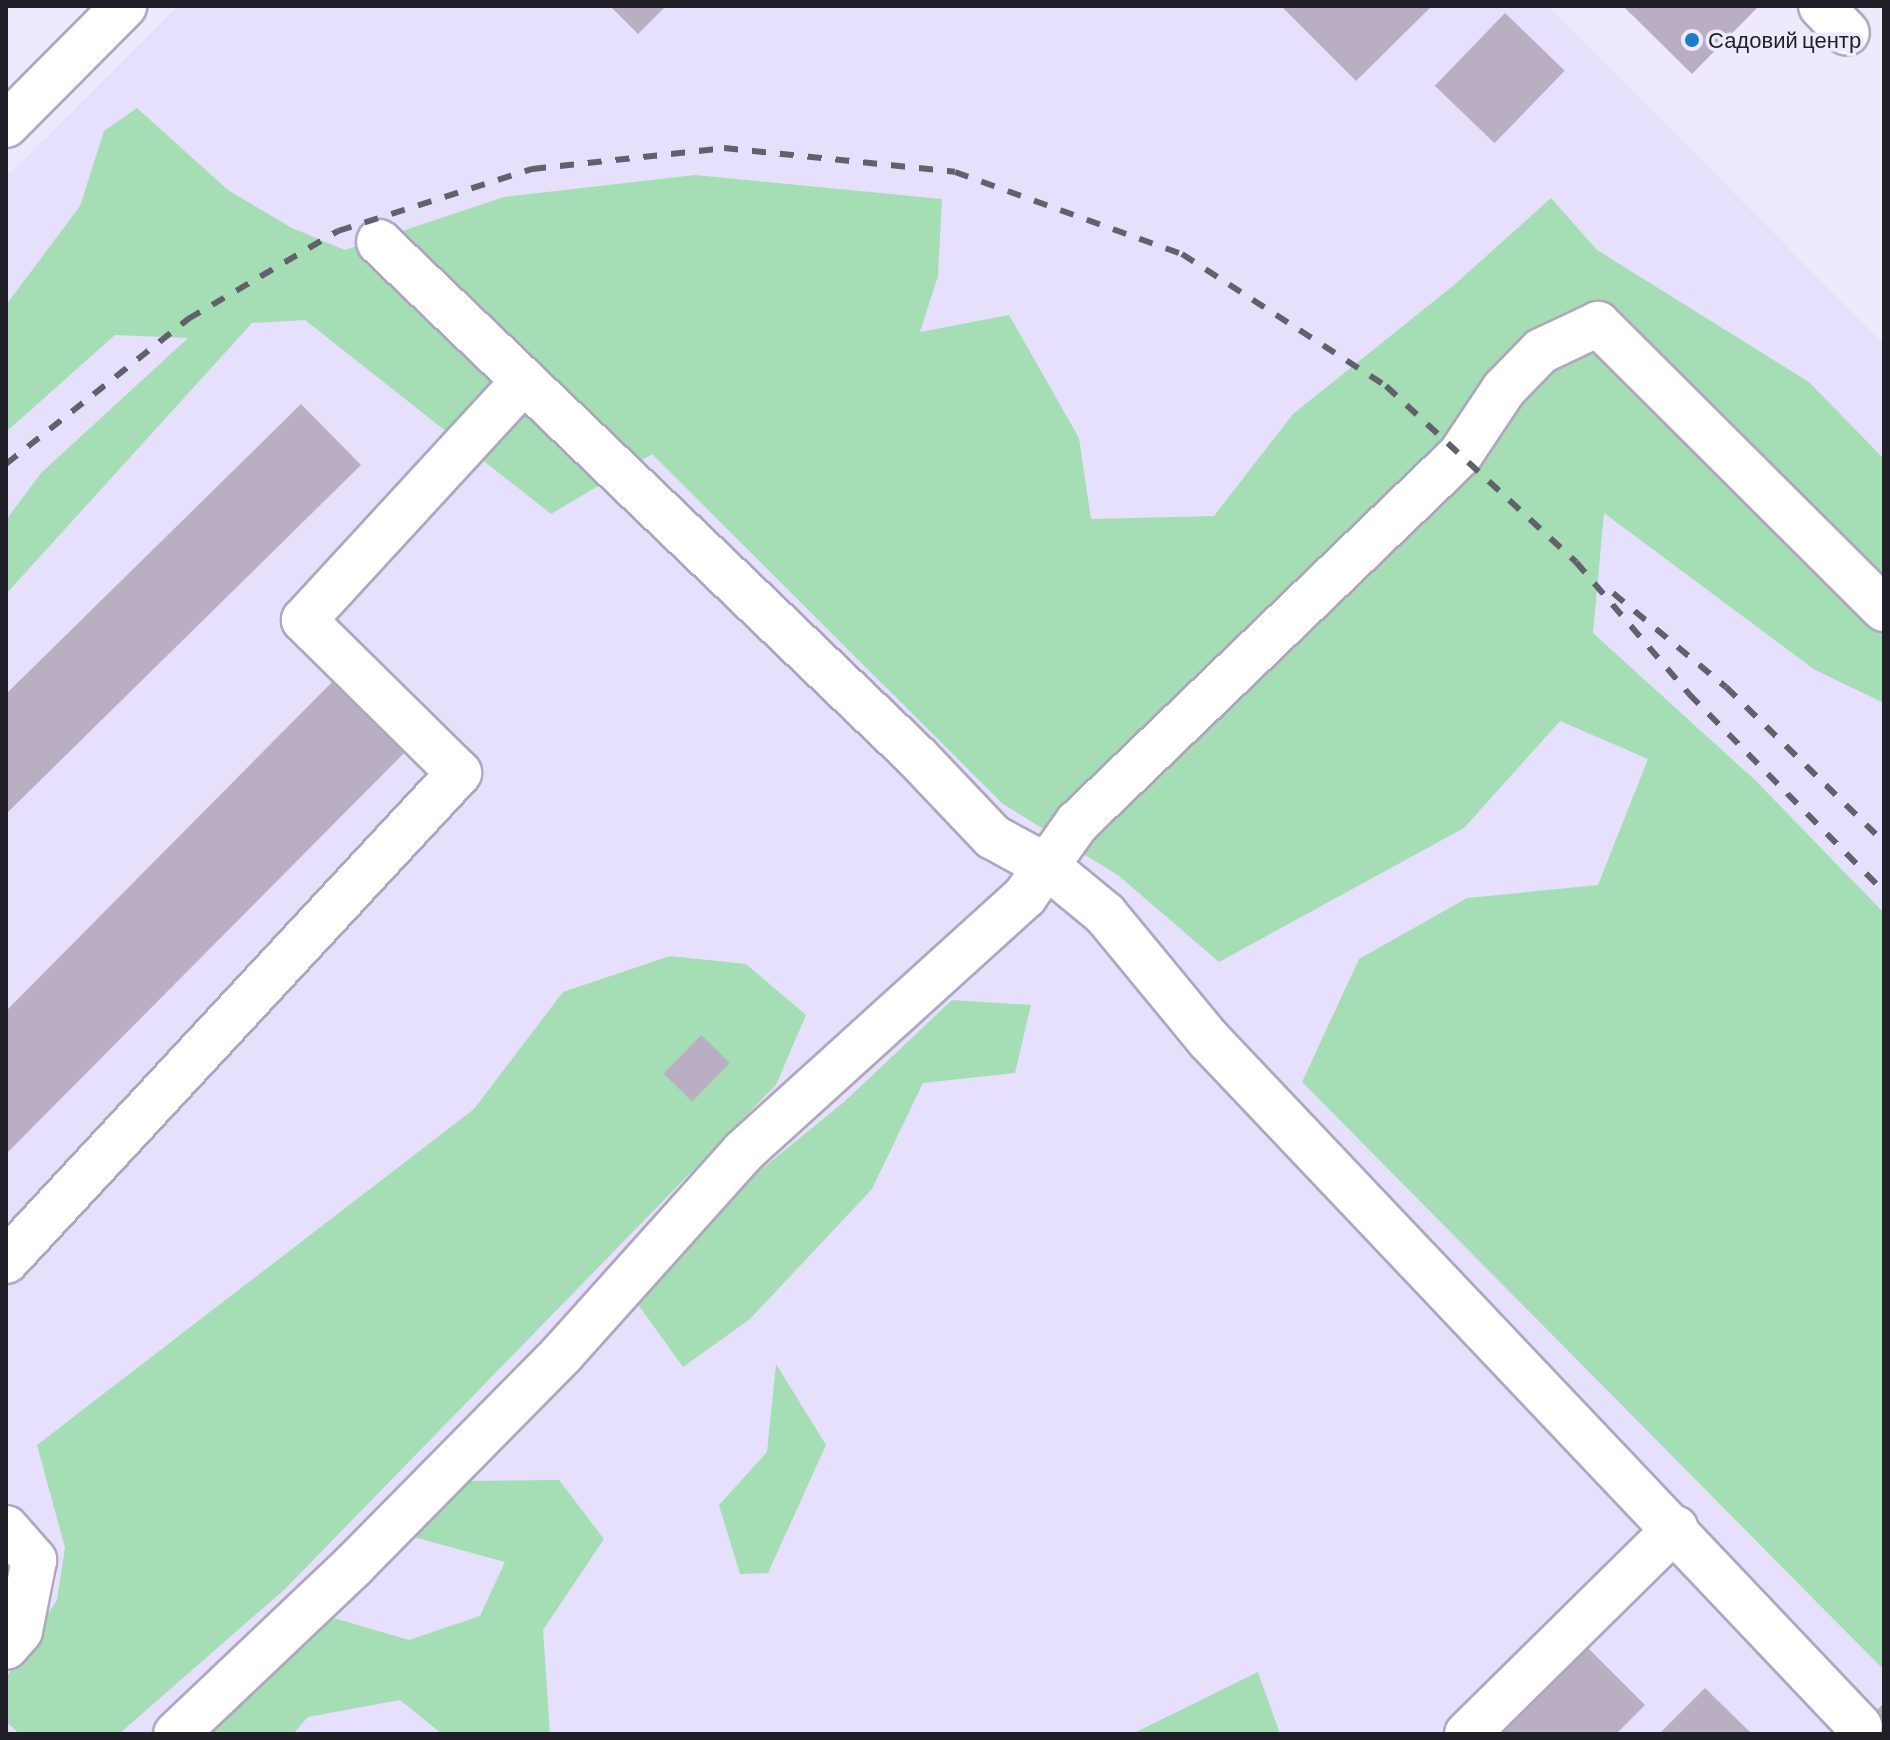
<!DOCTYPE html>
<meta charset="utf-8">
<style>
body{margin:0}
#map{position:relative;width:1890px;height:1740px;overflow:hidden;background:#eeeafc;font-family:Barlow,sans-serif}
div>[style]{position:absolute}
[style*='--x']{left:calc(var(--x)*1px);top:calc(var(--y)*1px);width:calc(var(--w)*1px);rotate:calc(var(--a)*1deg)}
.built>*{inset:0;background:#e6e0fd}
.green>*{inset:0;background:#a5deb5}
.building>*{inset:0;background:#baafc2;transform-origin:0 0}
.roads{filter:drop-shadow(2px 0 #ada8bd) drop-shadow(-2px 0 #ada8bd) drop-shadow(0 2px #ada8bd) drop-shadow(0 -2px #ada8bd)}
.minor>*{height:44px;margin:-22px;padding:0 22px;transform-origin:22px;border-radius:22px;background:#fff}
.rail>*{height:6px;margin-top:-3px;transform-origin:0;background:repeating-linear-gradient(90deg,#62606b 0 14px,transparent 0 28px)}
.dots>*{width:22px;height:22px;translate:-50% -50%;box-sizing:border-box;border:4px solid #eeeafc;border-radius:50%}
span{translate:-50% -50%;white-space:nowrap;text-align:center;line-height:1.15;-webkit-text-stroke:7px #eeeafc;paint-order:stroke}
.poi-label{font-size:22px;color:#201e26}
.left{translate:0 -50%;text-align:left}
.frame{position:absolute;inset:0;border:8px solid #201e26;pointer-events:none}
</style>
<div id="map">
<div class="built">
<div style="clip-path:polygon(178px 6px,1549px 6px,1884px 344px,1884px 1734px,6px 1734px,6px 177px)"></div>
</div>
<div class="green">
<div style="clip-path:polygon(137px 108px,228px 190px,292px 228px,345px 250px,504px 197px,695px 175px,942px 199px,938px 276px,920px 332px,1009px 315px,1079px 438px,1091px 519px,1214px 516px,1293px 414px,1454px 285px,1551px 198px,1597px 250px,1809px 382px,1884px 459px,1884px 703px,1815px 670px,1604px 513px,1593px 633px,1756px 781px,1884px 913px,1884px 1670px,1302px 1082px,1359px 959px,1467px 898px,1598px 885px,1648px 759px,1560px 721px,1464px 828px,1219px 962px,1119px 876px,1003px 804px,652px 454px,551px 514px,305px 320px,252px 323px,6px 594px,6px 520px,41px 473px,188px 338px,115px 335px,6px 432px,6px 305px,80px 206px,104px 131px)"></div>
<div style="clip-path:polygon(670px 956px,746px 964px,806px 1015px,776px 1085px,285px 1589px,119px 1734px,20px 1734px,6px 1722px,6px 1678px,57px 1600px,65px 1548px,37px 1445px,474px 1109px,563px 992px)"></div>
<div style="clip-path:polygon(952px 1000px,1031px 1005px,1015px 1073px,923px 1083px,872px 1189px,750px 1319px,683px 1367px,634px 1299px,748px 1180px,844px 1102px)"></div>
<div style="clip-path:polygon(776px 1364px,826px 1445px,768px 1573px,740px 1574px,719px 1505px,767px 1452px)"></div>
<div style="clip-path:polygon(559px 1480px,604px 1539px,543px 1630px,550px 1734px,442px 1734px,400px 1700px,308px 1717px,293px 1734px,200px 1734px,327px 1616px,409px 1640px,480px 1616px,505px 1562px,410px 1536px,470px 1481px)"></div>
<div style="clip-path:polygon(1258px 1672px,1280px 1734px,1132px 1734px)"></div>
</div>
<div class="building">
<div style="clip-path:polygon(610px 6px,666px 6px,638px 34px)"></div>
<div style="clip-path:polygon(1281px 6px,1432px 6px,1356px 81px)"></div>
<div style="clip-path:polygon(1623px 6px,1759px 6px,1692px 74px)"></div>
<div style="left:1505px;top:13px;width:83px;height:101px;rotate:44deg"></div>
<div style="clip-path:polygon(301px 404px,361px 465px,6px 814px,6px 694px)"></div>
<div style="clip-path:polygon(344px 670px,416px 741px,6px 1154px,6px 1011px)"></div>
<div style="left:701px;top:1035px;width:40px;height:54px;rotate:44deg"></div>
<div style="clip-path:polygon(1582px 1642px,1645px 1705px,1616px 1734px,1490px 1734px)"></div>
<div style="clip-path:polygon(1705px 1688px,1752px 1734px,1659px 1734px)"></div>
<div style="clip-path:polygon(1884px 1703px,1884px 1734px,1853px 1734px)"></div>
</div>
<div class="roads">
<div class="minor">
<div style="--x:1821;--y:6;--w:37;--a:46"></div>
<div style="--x:6;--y:125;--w:168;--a:-45.2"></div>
<div style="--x:379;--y:242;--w:743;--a:43.75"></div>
<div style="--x:916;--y:756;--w:112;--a:46.5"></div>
<div style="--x:993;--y:837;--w:63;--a:28.6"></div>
<div style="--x:1048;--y:867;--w:74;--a:39.5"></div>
<div style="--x:1105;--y:914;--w:163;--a:50.5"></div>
<div style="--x:1209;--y:1040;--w:946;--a:46.54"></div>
<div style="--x:6;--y:1261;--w:666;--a:-47.13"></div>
<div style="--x:459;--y:773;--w:218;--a:-135.4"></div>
<div style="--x:304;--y:620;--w:325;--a:-47.4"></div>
<div style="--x:6;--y:1528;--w:43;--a:48.8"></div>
<div style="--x:34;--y:1560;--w:72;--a:101.2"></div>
<div style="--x:20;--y:1631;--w:21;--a:131"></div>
<div style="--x:176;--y:1734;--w:245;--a:-43.5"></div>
<div style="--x:354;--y:1565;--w:296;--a:-45.4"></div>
<div style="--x:562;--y:1354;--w:271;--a:-48.1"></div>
<div style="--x:743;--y:1152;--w:381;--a:-42.2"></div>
<div style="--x:1025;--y:896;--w:90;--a:-54.5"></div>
<div style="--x:1077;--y:823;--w:531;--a:-43.86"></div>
<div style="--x:1460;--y:455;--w:79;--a:-56.3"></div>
<div style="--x:1504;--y:389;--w:53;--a:-45.8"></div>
<div style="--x:1541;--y:351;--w:63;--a:-25.3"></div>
<div style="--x:1598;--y:324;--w:404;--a:44.9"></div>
<div style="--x:1467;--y:1734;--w:293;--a:-44.6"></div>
</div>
</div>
<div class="rail">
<div style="--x:6;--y:464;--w:233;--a:-38.5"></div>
<div style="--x:188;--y:319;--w:174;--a:-30.4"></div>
<div style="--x:338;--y:231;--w:204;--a:-17.7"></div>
<div style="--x:532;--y:169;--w:193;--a:-6.2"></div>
<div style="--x:724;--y:148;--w:232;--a:5.9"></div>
<div style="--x:955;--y:172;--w:241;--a:19.9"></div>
<div style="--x:1182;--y:254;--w:243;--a:32.9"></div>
<div style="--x:1386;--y:386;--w:259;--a:42.8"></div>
<div style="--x:1576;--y:562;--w:174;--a:49.4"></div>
<div style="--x:1689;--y:694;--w:278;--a:45.4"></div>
<div style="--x:1613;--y:593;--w:147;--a:39.8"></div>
<div style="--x:1726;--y:687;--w:221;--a:44.5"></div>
</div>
<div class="dots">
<div style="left:1692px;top:40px;background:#1c7cc8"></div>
</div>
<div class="poi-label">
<span class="left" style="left:1708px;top:40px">Садовий центр</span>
</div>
<div class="frame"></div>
</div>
